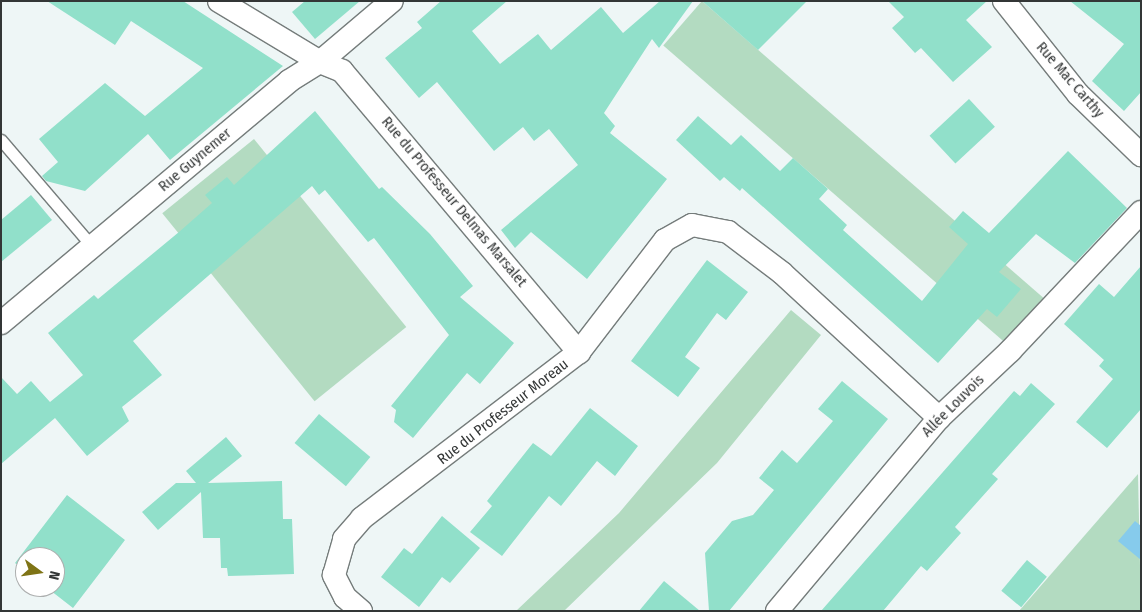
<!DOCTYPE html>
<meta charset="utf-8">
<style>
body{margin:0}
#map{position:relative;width:1142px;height:612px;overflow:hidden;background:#eef6f6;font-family:"Fira Sans Condensed",sans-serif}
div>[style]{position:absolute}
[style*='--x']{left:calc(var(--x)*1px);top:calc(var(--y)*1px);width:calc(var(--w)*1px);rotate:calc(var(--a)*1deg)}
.green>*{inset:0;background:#b3dbc1;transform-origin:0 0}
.water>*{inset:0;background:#86cbec}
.building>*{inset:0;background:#91e0ca;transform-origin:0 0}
.roads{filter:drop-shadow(1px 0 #757c7b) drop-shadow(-1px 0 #757c7b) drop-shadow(0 1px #757c7b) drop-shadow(0 -1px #757c7b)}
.lane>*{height:11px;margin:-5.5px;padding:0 5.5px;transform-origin:5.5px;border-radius:5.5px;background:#fff}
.street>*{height:22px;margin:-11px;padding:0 11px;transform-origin:11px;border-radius:11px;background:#fff}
span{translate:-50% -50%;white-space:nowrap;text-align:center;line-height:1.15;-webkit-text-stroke:4px #fff;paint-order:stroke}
.street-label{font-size:15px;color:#333636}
.frame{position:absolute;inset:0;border:2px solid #333636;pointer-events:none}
.north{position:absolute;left:15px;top:547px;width:50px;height:50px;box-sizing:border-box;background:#fff;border:1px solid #adafaf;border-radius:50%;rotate:104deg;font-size:14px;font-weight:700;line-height:20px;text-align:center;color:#333636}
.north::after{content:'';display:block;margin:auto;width:18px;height:22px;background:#7f7416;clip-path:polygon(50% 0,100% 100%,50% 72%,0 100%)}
</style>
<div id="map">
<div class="green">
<div style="left:702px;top:1px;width:453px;height:59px;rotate:41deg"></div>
<div style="left:254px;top:139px;width:242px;height:118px;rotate:51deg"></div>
<div style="clip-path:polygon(791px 310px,821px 335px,717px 463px,564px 611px,516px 611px,619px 513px)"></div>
<div style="clip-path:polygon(1138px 474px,1141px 611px,1019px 611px)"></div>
</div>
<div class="water">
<div style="clip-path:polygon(1135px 521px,1141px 526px,1141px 560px,1118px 541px)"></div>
</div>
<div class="building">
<div style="clip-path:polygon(47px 1px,183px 1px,283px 66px,170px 160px,148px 134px,85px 191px,46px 181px,42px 176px,58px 162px,39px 139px,105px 83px,145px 116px,203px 68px,131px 21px,115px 45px)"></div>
<div style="clip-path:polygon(305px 1px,360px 1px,315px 39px,292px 12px)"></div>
<div style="clip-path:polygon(441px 1px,507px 1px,472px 31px,500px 64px,538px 34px,551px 50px,601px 7px,623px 33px,660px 1px,693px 1px,659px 48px,652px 39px,604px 113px,615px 126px,610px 133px,667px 179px,587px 279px,531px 232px,515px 248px,501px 230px,578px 165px,549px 129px,534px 141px,523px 127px,494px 151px,437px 82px,419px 98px,385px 58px,422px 28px,417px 22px)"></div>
<div style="clip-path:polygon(702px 1px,807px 1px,758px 50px)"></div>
<div style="clip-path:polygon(888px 1px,987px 1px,966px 20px,992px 47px,953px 82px,921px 48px,915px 53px,892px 28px,904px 17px)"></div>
<div style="clip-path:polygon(1070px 1px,1141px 1px,1141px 92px,1124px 111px,1092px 81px,1124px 44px)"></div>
<div style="left:969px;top:99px;width:38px;height:54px;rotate:47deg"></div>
<div style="clip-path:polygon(315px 111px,379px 189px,382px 187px,430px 234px,473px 286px,460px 297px,514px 343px,480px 384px,467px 373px,413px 438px,394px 422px,396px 410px,391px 406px,449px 335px,374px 238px,368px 242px,325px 190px,319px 195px,312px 186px,133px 341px,162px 375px,122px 407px,129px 421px,87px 456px,55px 418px,1px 464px,1px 377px,17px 394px,31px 381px,50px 402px,83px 375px,48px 333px,94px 295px,98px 299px,179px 232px,212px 203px,205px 195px,227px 177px,234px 185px)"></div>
<div style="clip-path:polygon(698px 116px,731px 145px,741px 135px,780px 171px,793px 158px,828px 189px,819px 199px,847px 225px,843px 230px,922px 301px,968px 244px,949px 227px,963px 211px,989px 233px,1068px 151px,1127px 208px,1075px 263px,1036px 234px,999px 272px,1021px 289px,997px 317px,987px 309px,938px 363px,742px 188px,740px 191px,724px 177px,720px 181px,676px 140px)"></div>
<div style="clip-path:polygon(31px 195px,52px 220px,1px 262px,1px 220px)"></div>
<div style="clip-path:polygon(707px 260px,748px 292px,726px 320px,717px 313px,685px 357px,700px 368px,678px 397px,631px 361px)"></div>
<div style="clip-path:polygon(1141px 266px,1141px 409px,1107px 448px,1076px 422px,1113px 379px,1099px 366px,1104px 360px,1064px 324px,1099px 284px,1114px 297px)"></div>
<div style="clip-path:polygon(842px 381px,888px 419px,729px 611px,709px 611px,705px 553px,732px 521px,753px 515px,774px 490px,759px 478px,782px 450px,797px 463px,833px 421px,818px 409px)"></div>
<div style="clip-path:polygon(1031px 383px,1055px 404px,992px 474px,998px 479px,955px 527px,961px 533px,927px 571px,921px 566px,883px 611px,821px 611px,1014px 391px,1020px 396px)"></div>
<div style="clip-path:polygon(590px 408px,638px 446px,615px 476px,597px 461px,561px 506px,549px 496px,502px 556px,470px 532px,492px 506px,487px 501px,533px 443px,551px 456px)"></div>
<div style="left:319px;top:414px;width:67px;height:38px;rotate:40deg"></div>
<div style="clip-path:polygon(226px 437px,242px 456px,208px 483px,282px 481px,283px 519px,292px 519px,294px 574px,228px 576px,227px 568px,221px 568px,220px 538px,203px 538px,201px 492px,158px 530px,142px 512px,176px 483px,196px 483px,186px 471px)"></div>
<div style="clip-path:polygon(67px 495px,125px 540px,73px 608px,46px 587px,55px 587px,55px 557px,25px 557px,25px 571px,15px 563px)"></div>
<div style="clip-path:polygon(442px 516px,480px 548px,450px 583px,442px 577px,419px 607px,381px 577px,404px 548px,412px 554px)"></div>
<div style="left:1027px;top:560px;width:26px;height:40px;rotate:40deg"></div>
<div style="clip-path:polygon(664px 581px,700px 611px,639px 611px)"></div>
</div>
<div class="roads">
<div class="lane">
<div style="--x:1;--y:140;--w:140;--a:49.4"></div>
</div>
<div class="street">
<div style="--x:219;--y:1;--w:118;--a:31.1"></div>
<div style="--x:320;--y:62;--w:24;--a:22"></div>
<div style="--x:342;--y:71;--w:368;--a:49.9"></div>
<div style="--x:1004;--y:1;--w:119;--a:51.5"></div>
<div style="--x:1078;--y:94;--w:88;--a:44.1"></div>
<div style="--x:1;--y:323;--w:376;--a:-40"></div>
<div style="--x:289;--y:81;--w:36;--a:-32"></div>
<div style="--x:320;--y:62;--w:94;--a:-40.3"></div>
<div style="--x:361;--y:611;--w:21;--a:-139"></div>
<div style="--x:345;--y:597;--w:25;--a:-117"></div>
<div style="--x:334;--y:575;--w:37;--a:-74"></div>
<div style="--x:344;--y:539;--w:28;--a:-49"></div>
<div style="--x:362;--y:518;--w:273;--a:-37.4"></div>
<div style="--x:579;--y:352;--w:141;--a:-52.5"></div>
<div style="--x:665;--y:240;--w:31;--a:-29"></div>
<div style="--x:692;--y:225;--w:37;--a:11"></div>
<div style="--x:728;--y:232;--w:68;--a:37.2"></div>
<div style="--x:782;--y:273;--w:214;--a:42.7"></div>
<div style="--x:777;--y:611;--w:252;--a:-50"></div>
<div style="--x:939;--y:418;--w:98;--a:-43.3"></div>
<div style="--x:1010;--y:351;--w:191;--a:-46.7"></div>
</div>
</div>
<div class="street-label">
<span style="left:1070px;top:80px;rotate:49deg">Rue Mac Carthy</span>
<span style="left:195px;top:160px;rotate:-40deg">Rue Guynemer</span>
<span style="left:454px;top:202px;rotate:50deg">Rue du Professeur Delmas Marsalet</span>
<span style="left:953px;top:406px;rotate:-45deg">Allée Louvois</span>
<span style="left:503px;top:412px;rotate:-38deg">Rue du Professeur Moreau</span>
</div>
<div class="frame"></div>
<div class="north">N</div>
</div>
